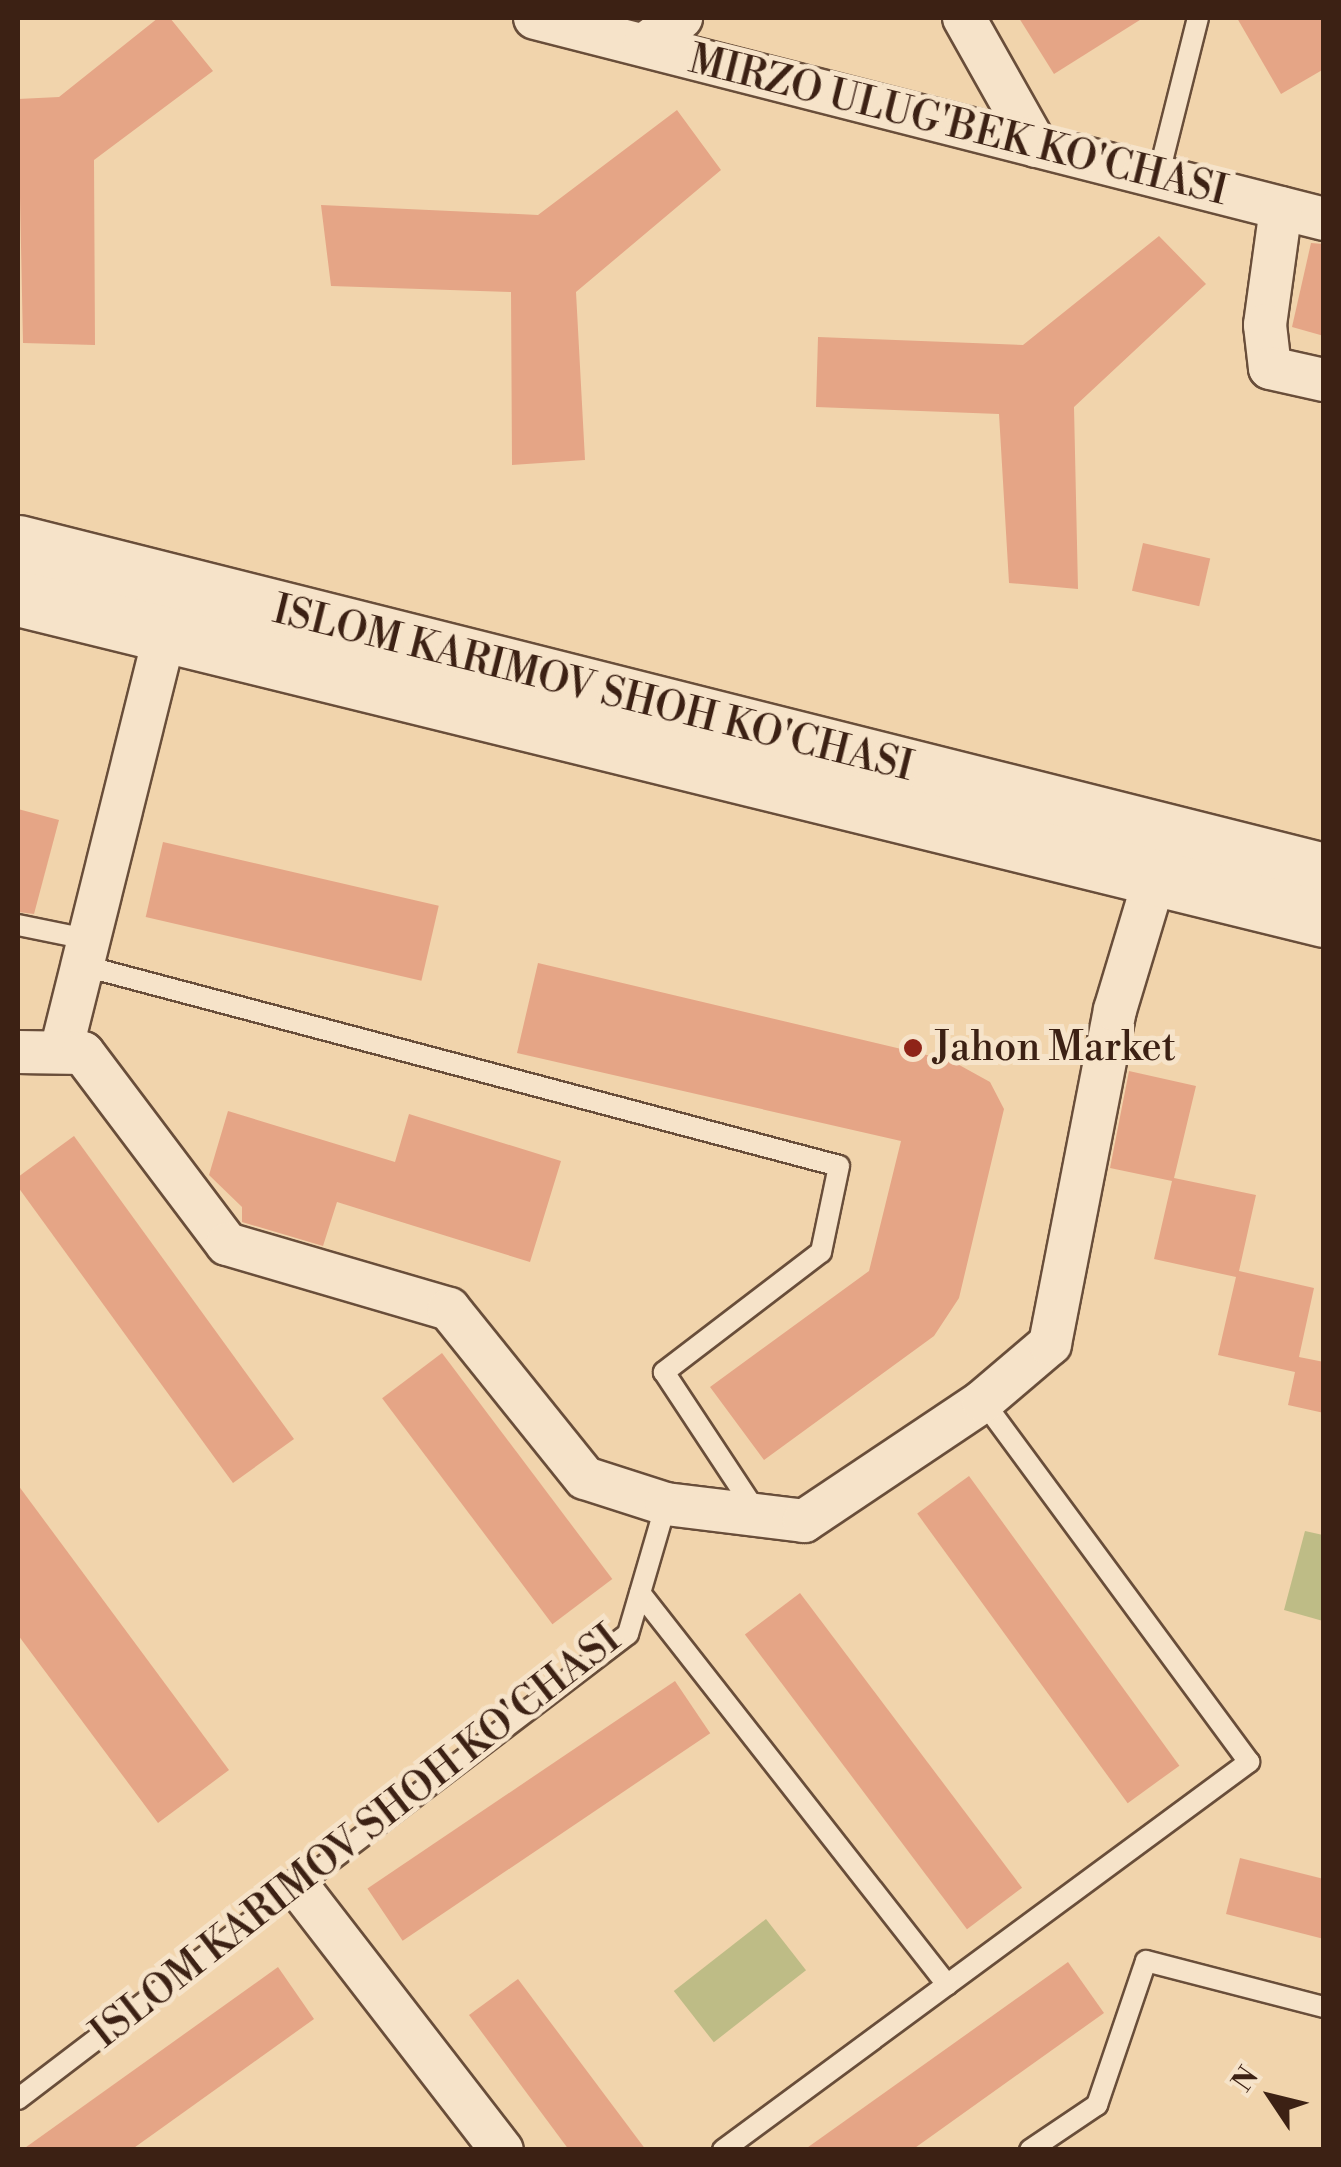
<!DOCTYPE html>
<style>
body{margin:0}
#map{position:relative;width:1341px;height:2167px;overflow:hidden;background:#f1d4ac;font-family:"Libre Bodoni",serif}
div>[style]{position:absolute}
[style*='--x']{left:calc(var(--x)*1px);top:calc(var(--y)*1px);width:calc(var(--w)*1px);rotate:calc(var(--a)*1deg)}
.green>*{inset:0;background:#bebc86;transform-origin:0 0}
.building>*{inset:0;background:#e5a586;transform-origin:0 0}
.roads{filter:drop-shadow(2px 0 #694e3a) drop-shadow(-2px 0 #694e3a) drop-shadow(0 2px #694e3a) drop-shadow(0 -2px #694e3a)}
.service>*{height:20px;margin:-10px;padding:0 10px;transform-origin:10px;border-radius:10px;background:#f6e3c9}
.minor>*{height:42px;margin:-21px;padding:0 21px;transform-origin:21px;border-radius:21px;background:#f6e3c9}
.secondary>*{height:55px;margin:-27.5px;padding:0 27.5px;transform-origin:27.5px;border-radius:27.5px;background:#f6e3c9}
.dots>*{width:28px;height:28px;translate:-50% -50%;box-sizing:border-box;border:5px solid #f6e3c9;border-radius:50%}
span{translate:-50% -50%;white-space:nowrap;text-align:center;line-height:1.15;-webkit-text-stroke:10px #f6e3c9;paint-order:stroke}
.street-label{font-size:40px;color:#3c2114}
.poi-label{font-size:40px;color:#3c2114}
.left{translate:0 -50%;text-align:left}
.frame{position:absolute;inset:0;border:20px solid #3c2114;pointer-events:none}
.north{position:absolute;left:1221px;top:2047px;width:100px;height:100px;-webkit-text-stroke:8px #f6e3c9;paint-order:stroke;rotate:305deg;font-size:28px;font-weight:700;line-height:40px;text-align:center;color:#3c2114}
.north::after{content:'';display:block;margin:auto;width:35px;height:45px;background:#3c2114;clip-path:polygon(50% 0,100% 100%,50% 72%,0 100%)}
</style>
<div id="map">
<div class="green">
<div style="clip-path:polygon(1305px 1531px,1323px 1535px,1323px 1621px,1284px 1610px)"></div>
<div style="left:766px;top:1919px;width:65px;height:117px;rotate:52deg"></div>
</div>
<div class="building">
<div style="clip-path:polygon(158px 18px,170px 18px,213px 71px,94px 160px,95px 345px,23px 343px,18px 99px,59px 97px)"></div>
<div style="clip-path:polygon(1019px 18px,1143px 18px,1054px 74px)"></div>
<div style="clip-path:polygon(1237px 18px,1324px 18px,1324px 69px,1281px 94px)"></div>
<div style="clip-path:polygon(677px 110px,721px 170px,576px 292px,585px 460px,512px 465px,511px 292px,331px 286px,321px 205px,538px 215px)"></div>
<div style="clip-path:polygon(1159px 236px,1206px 284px,1074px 407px,1078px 589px,1009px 583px,999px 414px,816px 407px,818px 337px,1023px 345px)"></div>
<div style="clip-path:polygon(1311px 243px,1324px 244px,1324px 336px,1292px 327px)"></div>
<div style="left:1143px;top:543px;width:69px;height:49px;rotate:13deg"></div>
<div style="clip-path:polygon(18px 809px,59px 820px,34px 914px,18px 912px)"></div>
<div style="left:163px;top:842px;width:283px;height:77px;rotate:13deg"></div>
<div style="clip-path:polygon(538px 963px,952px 1061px,990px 1082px,1004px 1109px,959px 1298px,934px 1336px,764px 1460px,710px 1387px,869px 1271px,901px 1141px,517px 1053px)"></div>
<div style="clip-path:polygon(1129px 1071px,1196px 1086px,1174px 1178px,1256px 1195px,1239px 1271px,1314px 1288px,1299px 1357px,1324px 1362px,1324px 1413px,1288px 1405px,1295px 1372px,1218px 1355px,1236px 1277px,1154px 1259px,1172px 1181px,1110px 1168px)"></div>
<div style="clip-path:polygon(228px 1111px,395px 1162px,409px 1114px,561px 1161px,530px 1262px,337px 1202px,323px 1246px,242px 1222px,242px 1207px,209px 1175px)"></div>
<div style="clip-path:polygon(74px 1136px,294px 1439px,233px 1483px,18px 1187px,18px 1177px)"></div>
<div style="left:442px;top:1353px;width:283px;height:75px;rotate:53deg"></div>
<div style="left:969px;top:1476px;width:358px;height:64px;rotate:54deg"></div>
<div style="clip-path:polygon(18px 1485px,229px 1770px,158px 1823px,18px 1635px)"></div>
<div style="left:800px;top:1593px;width:369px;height:69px;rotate:53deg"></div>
<div style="left:675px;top:1681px;width:63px;height:371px;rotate:56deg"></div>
<div style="clip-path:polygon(1240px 1858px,1324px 1879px,1324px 1939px,1226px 1914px)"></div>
<div style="clip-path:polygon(1068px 1962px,1104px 2013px,912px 2150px,804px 2150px)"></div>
<div style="clip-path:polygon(278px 1967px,314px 2019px,131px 2150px,22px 2150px)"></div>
<div style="clip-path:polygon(518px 1979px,646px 2150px,569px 2150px,469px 2015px)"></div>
</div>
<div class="roads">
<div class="service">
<div style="--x:1158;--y:177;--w:164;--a:-75.9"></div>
<div style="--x:18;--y:925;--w:70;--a:11.5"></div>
<div style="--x:81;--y:965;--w:784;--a:14.85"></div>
<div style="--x:839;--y:1166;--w:88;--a:101.8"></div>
<div style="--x:821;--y:1252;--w:198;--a:142.6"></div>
<div style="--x:664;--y:1372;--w:169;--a:56.6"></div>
<div style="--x:640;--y:1593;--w:498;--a:51.9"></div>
<div style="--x:18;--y:2099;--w:767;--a:-37.32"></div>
<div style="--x:628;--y:1634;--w:135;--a:-73.7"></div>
<div style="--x:723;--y:2150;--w:654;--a:-36.41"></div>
<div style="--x:1249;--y:1762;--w:448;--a:-126.4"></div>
<div style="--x:1030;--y:2150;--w:81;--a:-33.9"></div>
<div style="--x:1097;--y:2105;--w:152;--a:-71.2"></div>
<div style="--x:1146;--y:1961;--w:184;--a:14.5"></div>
</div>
<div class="minor">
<div style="--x:535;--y:18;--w:814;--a:14.29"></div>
<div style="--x:964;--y:18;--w:147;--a:60.6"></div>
<div style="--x:644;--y:45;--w:46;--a:-36.1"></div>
<div style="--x:1281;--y:208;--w:118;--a:97.8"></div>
<div style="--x:1265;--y:325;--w:43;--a:83.4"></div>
<div style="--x:1270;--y:368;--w:55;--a:12.5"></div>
<div style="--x:61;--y:1051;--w:460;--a:-76"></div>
<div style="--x:18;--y:1052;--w:65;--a:0.9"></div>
<div style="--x:83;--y:1053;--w:239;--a:53"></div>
<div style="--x:227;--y:1244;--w:231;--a:16.3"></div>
<div style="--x:449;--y:1309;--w:217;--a:51.2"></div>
<div style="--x:585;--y:1478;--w:85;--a:17.8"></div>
<div style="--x:666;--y:1504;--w:139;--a:7"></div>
<div style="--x:804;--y:1521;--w:216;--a:-33.8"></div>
<div style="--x:983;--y:1401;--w:88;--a:-40.4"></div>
<div style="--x:1050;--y:1344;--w:340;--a:-79"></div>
<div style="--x:1115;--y:1010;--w:169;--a:-73.2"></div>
<div style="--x:300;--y:1889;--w:330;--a:52.3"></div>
</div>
<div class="secondary">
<div style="--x:18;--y:543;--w:1347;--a:14.1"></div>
<div style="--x:18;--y:598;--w:1345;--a:13.81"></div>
</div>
</div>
<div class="dots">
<div style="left:913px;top:1048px;background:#8f2418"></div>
</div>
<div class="street-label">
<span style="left:958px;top:126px;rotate:14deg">MIRZO ULUG'BEK KO'CHASI</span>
<span style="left:593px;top:689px;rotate:14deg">ISLOM KARIMOV SHOH KO'CHASI</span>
<span style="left:356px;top:1837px;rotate:-38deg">ISLOM KARIMOV SHOH KO'CHASI</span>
</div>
<div class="poi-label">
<span class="left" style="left:933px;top:1048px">Jahon Market</span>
</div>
<div class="frame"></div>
<div class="north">N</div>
</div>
